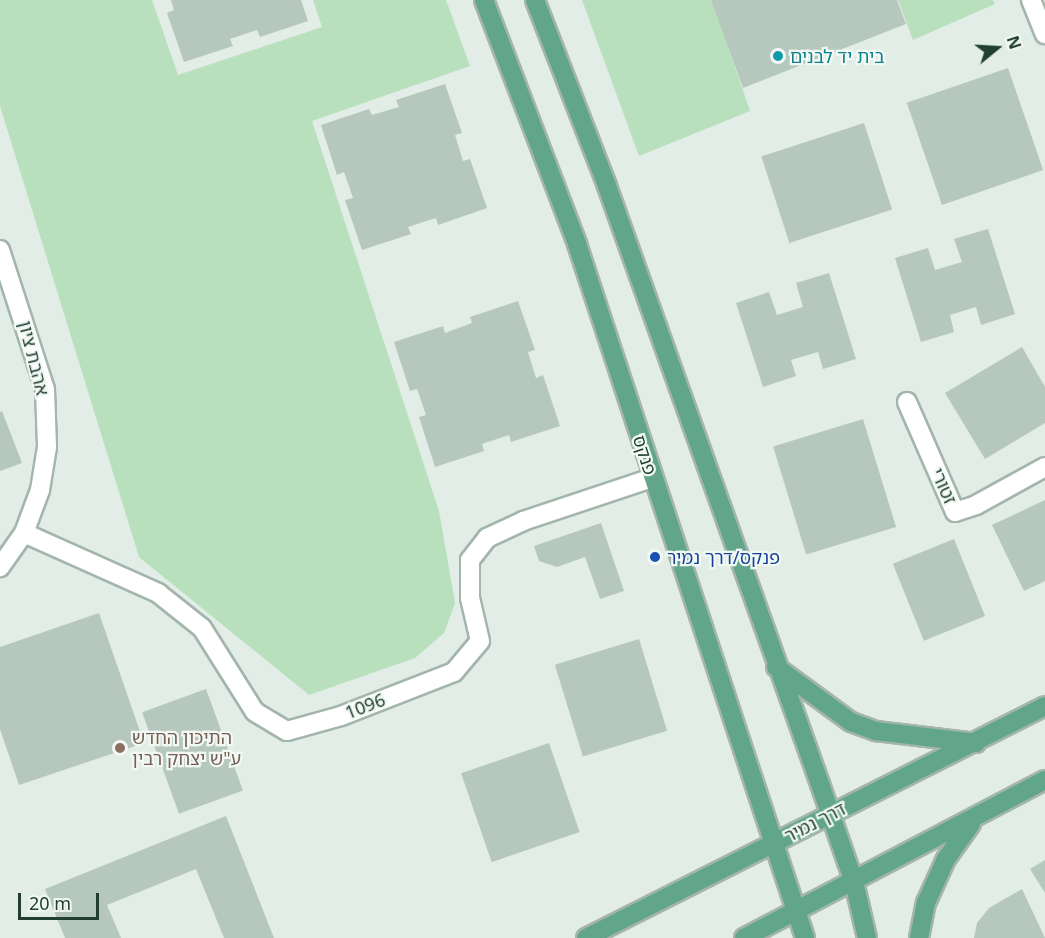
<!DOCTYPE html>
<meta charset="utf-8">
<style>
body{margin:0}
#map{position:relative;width:1045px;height:938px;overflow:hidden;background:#e1ede6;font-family:"Noto Sans","Noto Sans Hebrew",sans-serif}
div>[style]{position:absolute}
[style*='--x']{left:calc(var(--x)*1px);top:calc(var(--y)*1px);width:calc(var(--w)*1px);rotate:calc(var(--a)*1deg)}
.green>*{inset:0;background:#b8e0bc}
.building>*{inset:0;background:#b6c8be;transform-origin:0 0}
.roads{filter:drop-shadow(2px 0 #a3b5ac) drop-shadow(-2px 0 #a3b5ac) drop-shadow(0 2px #a3b5ac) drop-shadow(0 -2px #a3b5ac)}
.minor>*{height:18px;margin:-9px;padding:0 9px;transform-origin:9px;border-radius:9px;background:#fff}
.major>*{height:18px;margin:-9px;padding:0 9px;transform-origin:9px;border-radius:9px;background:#61a68a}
.dots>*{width:16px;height:16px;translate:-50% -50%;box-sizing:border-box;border:3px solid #f2f9f4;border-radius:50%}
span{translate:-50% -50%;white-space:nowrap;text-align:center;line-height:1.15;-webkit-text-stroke:4.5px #f2f9f4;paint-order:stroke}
.culture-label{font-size:18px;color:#0d838f}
.left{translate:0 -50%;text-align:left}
.street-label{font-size:18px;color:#203f32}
.transit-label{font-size:18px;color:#164399}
.education-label{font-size:18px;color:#785e54}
.north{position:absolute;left:967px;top:18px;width:60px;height:60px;-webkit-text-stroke:4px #f2f9f4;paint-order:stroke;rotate:72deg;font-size:16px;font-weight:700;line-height:24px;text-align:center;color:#203f32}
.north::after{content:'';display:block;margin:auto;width:21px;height:27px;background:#203f32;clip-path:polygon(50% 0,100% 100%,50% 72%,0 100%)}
.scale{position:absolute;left:18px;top:893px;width:81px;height:27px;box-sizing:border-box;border:3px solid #203f32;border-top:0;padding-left:8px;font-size:18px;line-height:21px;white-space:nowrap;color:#203f32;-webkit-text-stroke:4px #f2f9f4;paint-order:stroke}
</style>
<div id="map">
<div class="green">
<div style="clip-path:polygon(0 0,152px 0,178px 75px,322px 27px,313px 0,446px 0,470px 66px,312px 121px,439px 511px,455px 603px,444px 633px,415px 658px,309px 695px,139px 557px,0 106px)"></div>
<div style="clip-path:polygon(582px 0,712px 0,750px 111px,639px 156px)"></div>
<div style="clip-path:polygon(898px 0,993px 0,995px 4px,913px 40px)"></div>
</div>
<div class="building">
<div style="clip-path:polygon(171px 0,301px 0,308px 21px,260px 37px,257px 30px,230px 39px,233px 46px,184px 62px,167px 13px,174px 10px)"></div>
<div style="clip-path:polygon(711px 0,897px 0,906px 24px,743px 88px)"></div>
<div style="left:1008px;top:68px;width:108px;height:107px;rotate:71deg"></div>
<div style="clip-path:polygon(445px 84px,462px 133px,455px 135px,463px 161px,470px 159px,487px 208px,438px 225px,436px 218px,408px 227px,411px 234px,362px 250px,345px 200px,353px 198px,344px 172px,337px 175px,321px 125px,369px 109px,372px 115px,399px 107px,396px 100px)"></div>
<div style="left:864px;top:123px;width:91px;height:108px;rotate:72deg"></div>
<div style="clip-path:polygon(988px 229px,1015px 314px,981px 325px,976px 307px,950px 315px,954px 332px,921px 342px,895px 258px,928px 248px,935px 270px,962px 262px,954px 239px)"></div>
<div style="clip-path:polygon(829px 273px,856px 359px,823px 369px,818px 352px,791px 360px,796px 376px,763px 387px,736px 303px,769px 292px,777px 315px,803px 307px,796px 283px)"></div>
<div style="clip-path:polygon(518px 301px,535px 350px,528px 352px,536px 378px,543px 375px,560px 426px,511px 442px,509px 435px,482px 444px,484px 451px,435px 467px,419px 417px,426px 415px,417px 389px,410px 391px,394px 342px,443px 326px,445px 333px,472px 323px,470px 317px)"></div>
<div style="clip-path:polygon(1022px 347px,1045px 387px,1045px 423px,985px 459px,945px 393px)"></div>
<div style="clip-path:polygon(2px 411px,22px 463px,0 471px,0 412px)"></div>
<div style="left:863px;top:419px;width:113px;height:94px;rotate:73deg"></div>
<div style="clip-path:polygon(1045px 500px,1045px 581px,1024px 591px,992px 525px)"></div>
<div style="clip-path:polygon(601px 523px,624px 591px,600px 599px,585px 557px,557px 567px,539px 561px,534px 546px)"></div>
<div style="left:954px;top:539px;width:83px;height:66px;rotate:68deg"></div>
<div style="clip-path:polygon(99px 613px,144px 743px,19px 785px,0 729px,0 647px)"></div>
<div style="left:639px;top:639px;width:96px;height:88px;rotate:73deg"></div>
<div style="left:206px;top:689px;width:108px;height:68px;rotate:70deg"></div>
<div style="left:549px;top:743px;width:94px;height:93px;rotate:71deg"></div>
<div style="clip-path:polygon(226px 816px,274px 938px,224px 938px,196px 869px,107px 905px,121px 938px,65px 938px,45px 889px)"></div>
<div style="clip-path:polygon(1045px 860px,1045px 893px,1030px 869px)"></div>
<div style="clip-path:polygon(1022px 889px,1045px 938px,974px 938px,977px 923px,989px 908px)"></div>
</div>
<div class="roads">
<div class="minor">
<div style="--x:1031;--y:0;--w:37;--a:68"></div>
<div style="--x:0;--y:250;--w:146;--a:72.1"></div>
<div style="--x:45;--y:389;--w:58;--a:88"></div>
<div style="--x:47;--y:447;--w:44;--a:99.2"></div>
<div style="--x:40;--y:490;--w:46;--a:110.4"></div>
<div style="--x:24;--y:533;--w:42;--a:125.2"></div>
<div style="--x:907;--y:402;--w:120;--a:66.4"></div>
<div style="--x:955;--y:512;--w:22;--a:-18"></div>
<div style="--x:976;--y:505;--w:79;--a:-28.8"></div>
<div style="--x:24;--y:533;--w:147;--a:24.1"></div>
<div style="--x:158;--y:593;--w:56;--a:38.5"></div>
<div style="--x:202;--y:628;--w:99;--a:57.8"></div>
<div style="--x:255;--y:712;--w:37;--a:31"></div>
<div style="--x:287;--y:731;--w:56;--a:-15.5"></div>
<div style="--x:341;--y:716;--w:121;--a:-21.3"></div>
<div style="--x:454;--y:672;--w:40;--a:-50"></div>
<div style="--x:480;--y:641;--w:44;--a:-103.1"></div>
<div style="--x:470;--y:598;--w:38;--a:-90"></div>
<div style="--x:470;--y:560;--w:28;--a:-52"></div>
<div style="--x:487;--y:538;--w:40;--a:-25"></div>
<div style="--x:523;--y:521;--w:136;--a:-18.4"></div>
</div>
<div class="major">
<div style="--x:484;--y:0;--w:261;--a:69.1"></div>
<div style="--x:577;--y:244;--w:730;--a:71.81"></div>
<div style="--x:535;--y:0;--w:199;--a:68.8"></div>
<div style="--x:607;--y:186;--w:635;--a:70.39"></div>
<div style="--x:820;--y:784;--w:104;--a:70.9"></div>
<div style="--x:854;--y:882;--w:57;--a:76.9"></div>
<div style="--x:776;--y:667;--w:93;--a:36.3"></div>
<div style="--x:851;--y:722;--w:27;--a:20"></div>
<div style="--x:876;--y:731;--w:101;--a:6.8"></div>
<div style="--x:586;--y:938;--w:514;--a:-26.81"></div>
<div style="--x:744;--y:938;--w:340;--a:-27.7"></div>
<div style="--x:919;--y:938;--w:36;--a:-79"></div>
<div style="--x:926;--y:903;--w:48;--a:-65.6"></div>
<div style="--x:946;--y:859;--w:43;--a:-54.5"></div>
</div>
</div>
<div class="dots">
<div style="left:778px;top:56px;background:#0f9aa8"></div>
<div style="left:655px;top:557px;background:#1a4fb4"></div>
<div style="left:120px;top:748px;background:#8d6e63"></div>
</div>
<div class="culture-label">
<span class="left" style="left:790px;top:56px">בית יד לבנים</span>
</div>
<div class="street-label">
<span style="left:34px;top:358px;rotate:76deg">אהבת ציון</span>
<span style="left:645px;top:455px;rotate:72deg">פנקס</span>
<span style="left:944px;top:486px;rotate:66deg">זטורי</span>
<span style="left:365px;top:706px;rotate:-21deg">1096</span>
<span style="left:815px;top:822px;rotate:-27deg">דרך נמיר</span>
</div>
<div class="transit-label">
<span class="left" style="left:667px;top:557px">פנקס/דרך נמיר</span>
</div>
<div class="education-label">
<span class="left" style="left:132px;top:748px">התיכון החדש<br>ע"ש יצחק רבין</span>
</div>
<div class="north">N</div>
<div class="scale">20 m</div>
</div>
